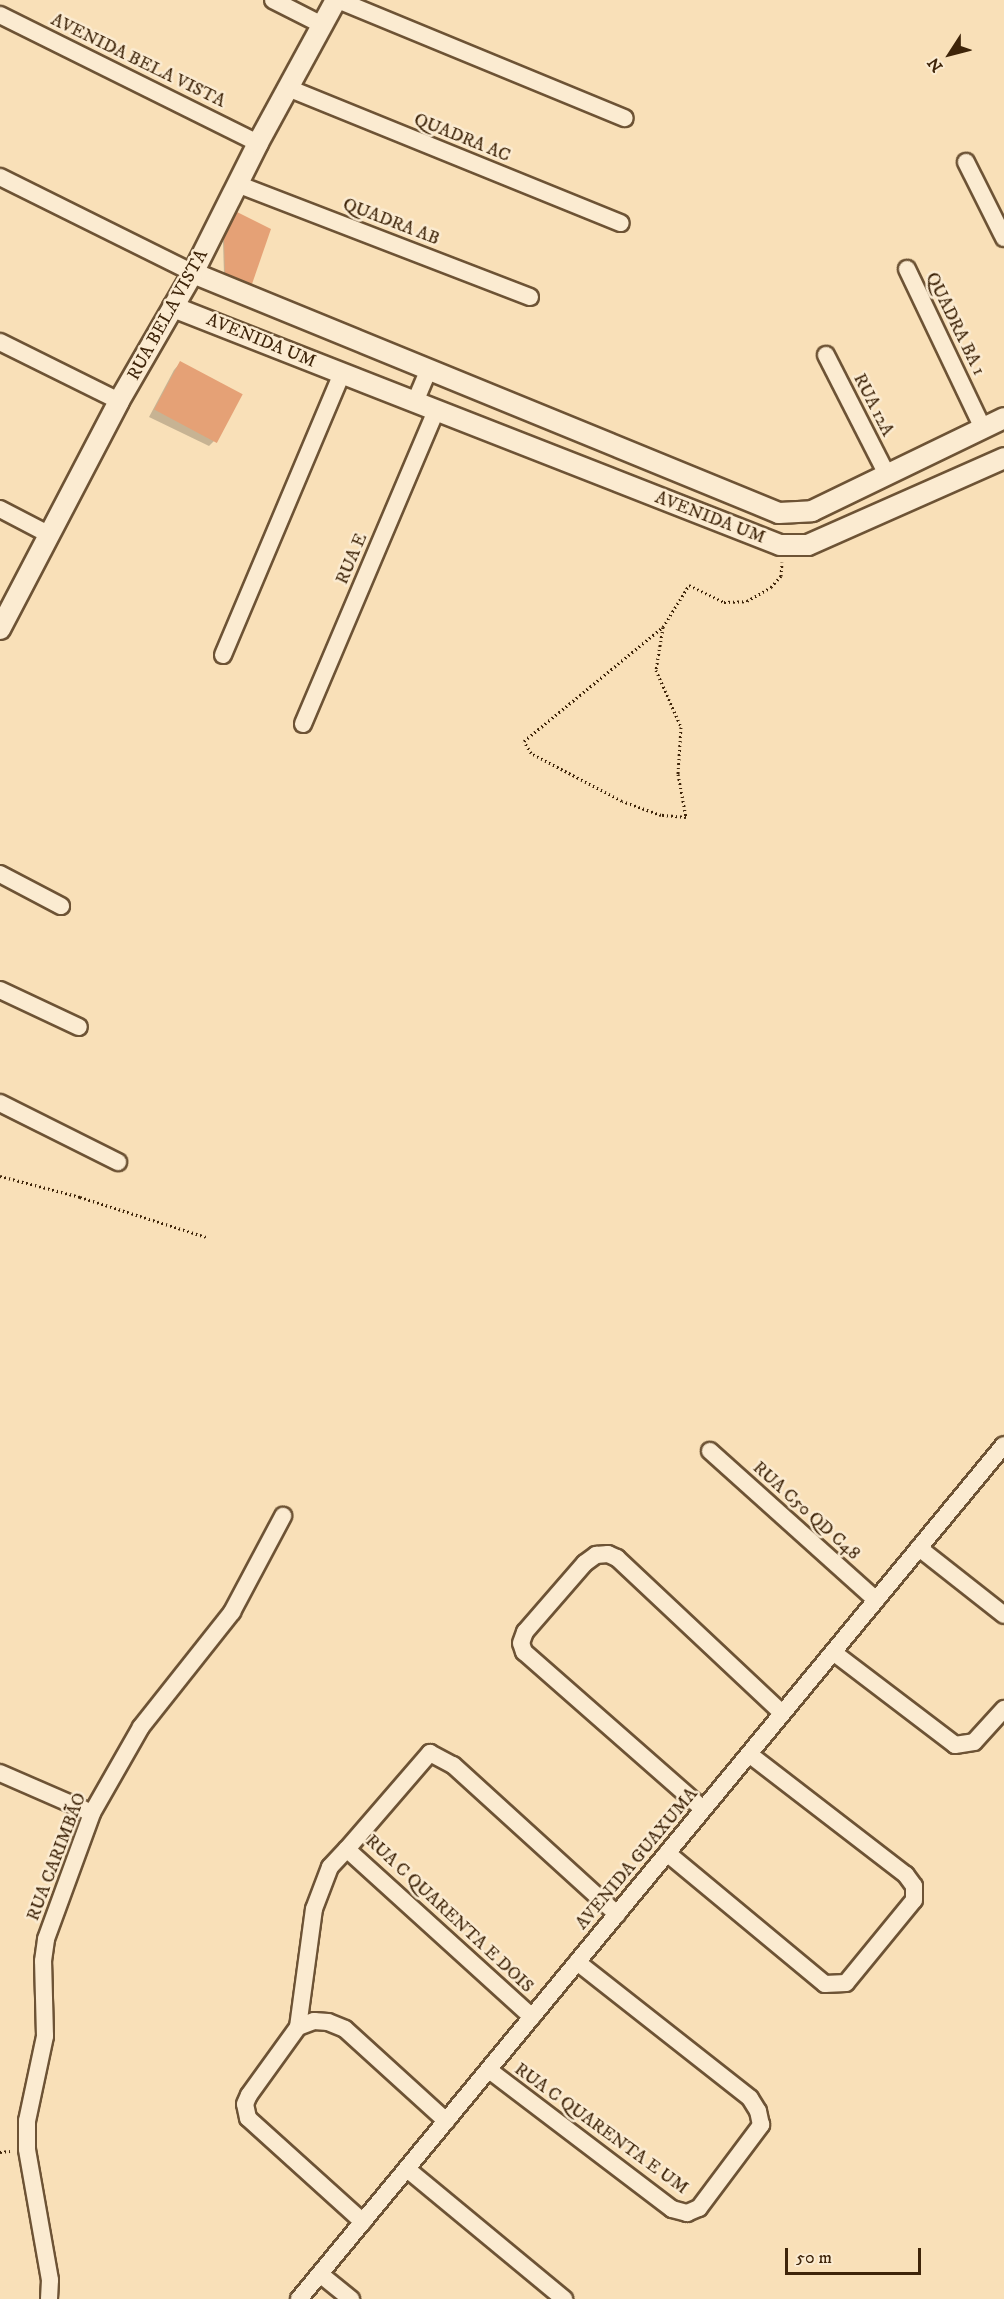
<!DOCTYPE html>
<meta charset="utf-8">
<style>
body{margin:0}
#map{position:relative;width:1004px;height:2299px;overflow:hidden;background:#f9e0b8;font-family:"IM FELL DW Pica",serif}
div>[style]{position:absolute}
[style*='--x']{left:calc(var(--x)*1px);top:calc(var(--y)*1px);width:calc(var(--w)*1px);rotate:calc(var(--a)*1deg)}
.shadow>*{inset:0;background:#0003}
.building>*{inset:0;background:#e5a176;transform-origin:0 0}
.path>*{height:3px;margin-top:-1.5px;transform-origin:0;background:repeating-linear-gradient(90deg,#3e2409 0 1.5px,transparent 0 4.5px)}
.roads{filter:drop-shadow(2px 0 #6d5335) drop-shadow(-2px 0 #6d5335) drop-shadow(0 2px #6d5335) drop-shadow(0 -2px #6d5335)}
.minor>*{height:16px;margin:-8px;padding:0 8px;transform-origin:8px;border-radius:8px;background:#fbebd1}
.tertiary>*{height:20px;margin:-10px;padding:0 10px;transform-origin:10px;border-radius:10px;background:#fbebd1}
span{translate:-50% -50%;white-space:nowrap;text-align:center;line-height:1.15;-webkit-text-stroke:5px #fbebd1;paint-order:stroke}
.street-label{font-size:18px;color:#3e2409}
.north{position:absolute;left:920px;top:24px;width:60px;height:60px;-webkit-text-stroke:4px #fbebd1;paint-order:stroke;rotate:234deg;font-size:16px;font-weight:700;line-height:24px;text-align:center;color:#3e2409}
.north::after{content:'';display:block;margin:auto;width:21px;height:27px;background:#3e2409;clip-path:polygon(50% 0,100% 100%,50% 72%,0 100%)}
.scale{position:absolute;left:785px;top:2248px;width:136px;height:27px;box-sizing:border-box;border:3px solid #3e2409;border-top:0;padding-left:8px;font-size:18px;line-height:21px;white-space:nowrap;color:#3e2409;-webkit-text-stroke:4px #fbebd1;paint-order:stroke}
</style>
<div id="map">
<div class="shadow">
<div style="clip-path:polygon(235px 216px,251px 283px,249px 285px,224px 275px,223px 241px)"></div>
<div style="clip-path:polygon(180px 363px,216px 439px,209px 446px,149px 417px,174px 370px)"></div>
</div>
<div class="building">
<div style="clip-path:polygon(237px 212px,271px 229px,252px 284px,225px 273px,224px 238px)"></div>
<div style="left:180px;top:361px;width:71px;height:55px;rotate:28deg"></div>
</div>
<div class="path">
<div style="--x:663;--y:627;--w:44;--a:99.2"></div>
<div style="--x:656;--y:670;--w:62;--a:66.3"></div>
<div style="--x:681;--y:727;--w:47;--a:93.7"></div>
<div style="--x:678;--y:774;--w:44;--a:79.5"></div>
<div style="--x:686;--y:817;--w:25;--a:-175"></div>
<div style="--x:661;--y:815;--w:41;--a:-160.3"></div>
<div style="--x:622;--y:801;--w:103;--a:-152.2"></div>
<div style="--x:531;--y:753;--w:14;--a:-120"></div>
<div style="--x:524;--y:741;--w:180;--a:-39.4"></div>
<div style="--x:663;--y:627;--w:49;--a:-58.2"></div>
<div style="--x:689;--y:585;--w:39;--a:26"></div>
<div style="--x:724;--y:602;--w:23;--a:-2"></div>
<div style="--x:747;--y:601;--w:28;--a:-30"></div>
<div style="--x:771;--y:587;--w:15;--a:-48"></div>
<div style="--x:781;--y:576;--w:14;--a:-86"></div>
<div style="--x:0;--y:1176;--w:83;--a:14.7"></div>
<div style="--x:80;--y:1197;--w:132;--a:17.6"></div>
<div style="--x:0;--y:2152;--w:10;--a:-6"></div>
</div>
<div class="roads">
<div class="minor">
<div style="--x:273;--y:0;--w:55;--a:27"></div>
<div style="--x:338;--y:0;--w:310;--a:22.4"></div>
<div style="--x:0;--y:15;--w:288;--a:26.4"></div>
<div style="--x:288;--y:88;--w:359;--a:22.1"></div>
<div style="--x:966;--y:162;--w:85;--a:63.4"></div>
<div style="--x:0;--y:177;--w:216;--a:26.4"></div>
<div style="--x:237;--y:184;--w:314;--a:21.1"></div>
<div style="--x:907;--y:269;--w:176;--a:64.5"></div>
<div style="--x:0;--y:342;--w:133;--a:26.4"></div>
<div style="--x:826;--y:355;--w:132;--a:63"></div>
<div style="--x:415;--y:402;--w:36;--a:-67"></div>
<div style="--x:0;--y:509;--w:56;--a:27.5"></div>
<div style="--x:223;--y:655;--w:306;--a:-67.1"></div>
<div style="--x:303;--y:724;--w:341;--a:-67"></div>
<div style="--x:0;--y:874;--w:69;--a:27.7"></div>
<div style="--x:0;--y:990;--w:87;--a:25.1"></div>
<div style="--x:0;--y:1103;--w:132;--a:26.6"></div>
<div style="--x:710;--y:1451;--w:223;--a:41.9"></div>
<div style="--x:919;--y:1548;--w:108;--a:38.2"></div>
<div style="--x:833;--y:1652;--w:153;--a:37.3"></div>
<div style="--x:955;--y:1745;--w:19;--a:-9"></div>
<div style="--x:974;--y:1742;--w:45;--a:-47.7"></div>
<div style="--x:0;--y:1773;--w:100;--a:23.5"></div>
<div style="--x:703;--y:1809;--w:238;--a:-138.7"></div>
<div style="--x:524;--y:1652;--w:9;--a:-108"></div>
<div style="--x:521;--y:1643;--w:12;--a:-70"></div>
<div style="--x:525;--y:1632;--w:91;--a:-49"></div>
<div style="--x:585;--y:1563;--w:14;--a:-36"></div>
<div style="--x:596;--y:1555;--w:12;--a:-5"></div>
<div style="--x:608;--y:1554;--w:10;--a:24"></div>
<div style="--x:617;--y:1558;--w:226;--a:43.2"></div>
<div style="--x:667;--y:1853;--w:205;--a:39.7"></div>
<div style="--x:825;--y:1984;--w:21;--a:-3"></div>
<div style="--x:846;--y:1983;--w:107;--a:-50.7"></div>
<div style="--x:914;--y:1900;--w:14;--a:-90"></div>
<div style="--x:914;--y:1886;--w:14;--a:-126"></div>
<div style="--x:906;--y:1875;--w:198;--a:-142.4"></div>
<div style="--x:532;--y:2017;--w:250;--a:-137.8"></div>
<div style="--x:347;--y:1849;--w:127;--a:-49.2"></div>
<div style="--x:430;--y:1753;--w:26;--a:28"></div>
<div style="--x:453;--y:1765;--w:222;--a:42.3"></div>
<div style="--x:298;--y:2027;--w:119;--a:-82.3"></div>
<div style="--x:314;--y:1909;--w:45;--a:-69.1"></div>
<div style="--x:330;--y:1867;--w:25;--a:-47"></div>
<div style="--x:489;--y:2070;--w:230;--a:37.2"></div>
<div style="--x:672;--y:2209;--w:16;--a:15"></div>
<div style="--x:687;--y:2213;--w:13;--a:-23"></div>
<div style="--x:699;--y:2208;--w:104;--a:-53.2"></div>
<div style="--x:761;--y:2125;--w:14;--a:-102"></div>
<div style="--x:758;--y:2111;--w:15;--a:-122"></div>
<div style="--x:750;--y:2098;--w:220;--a:-141.8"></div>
<div style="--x:407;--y:2169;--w:204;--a:39.6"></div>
<div style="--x:363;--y:2222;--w:155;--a:-137.9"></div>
<div style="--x:248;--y:2118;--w:14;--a:-102"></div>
<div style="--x:245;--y:2104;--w:10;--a:-66"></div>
<div style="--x:249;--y:2095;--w:84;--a:-54.2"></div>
<div style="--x:298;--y:2027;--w:17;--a:-21"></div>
<div style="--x:314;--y:2021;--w:14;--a:4"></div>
<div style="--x:328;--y:2022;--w:18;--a:22"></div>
<div style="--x:345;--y:2029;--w:137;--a:42.3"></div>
<div style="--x:320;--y:2274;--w:40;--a:39"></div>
<div style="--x:49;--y:2299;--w:19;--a:-87"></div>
<div style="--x:50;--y:2280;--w:133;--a:-100"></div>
<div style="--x:27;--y:2149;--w:28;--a:-90"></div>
<div style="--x:27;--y:2121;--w:87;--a:-78"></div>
<div style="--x:45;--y:2036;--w:75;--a:-91.5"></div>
<div style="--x:43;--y:1961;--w:22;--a:-82"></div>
<div style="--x:46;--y:1939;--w:134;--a:-69.9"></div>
<div style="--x:92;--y:1813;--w:99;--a:-60.3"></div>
<div style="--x:141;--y:1727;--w:147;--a:-51.6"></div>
<div style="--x:232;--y:1612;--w:109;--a:-62"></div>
<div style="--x:299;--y:2299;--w:1107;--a:-50.46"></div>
</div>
<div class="tertiary">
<div style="--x:193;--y:273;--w:633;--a:22.27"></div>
<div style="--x:779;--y:513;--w:33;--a:-3"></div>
<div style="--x:812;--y:511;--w:213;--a:-25.8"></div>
<div style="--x:173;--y:307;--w:652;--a:21.41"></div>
<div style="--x:780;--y:545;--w:28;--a:0"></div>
<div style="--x:808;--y:545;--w:214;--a:-23.9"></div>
<div style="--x:0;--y:629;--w:257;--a:-62.4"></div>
<div style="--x:119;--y:401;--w:148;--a:-60"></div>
<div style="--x:193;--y:273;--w:145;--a:-63.4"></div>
<div style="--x:258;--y:143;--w:163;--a:-61.4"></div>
</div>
</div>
<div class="street-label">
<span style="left:138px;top:61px;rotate:26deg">AVENIDA BELA VISTA</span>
<span style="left:462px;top:138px;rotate:22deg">QUADRA AC</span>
<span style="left:391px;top:222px;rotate:21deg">QUADRA AB</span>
<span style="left:168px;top:315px;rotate:-61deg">RUA BELA VISTA</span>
<span style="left:955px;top:324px;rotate:64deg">QUADRA BA 1</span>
<span style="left:261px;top:341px;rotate:22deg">AVENIDA UM</span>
<span style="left:873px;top:405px;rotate:63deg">RUA 12A</span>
<span style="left:710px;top:518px;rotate:21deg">AVENIDA UM</span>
<span style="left:352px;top:559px;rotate:-67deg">RUA E</span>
<span style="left:806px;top:1511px;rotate:42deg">RUA C50 QD C48</span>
<span style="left:57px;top:1857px;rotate:-69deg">RUA CARIMBÃO</span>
<span style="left:637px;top:1859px;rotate:-50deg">AVENIDA GUAXUMA</span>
<span style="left:449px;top:1914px;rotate:43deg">RUA C QUARENTA E DOIS</span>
<span style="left:601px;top:2129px;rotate:36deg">RUA C QUARENTA E UM</span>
</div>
<div class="north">N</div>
<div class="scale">50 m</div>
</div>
